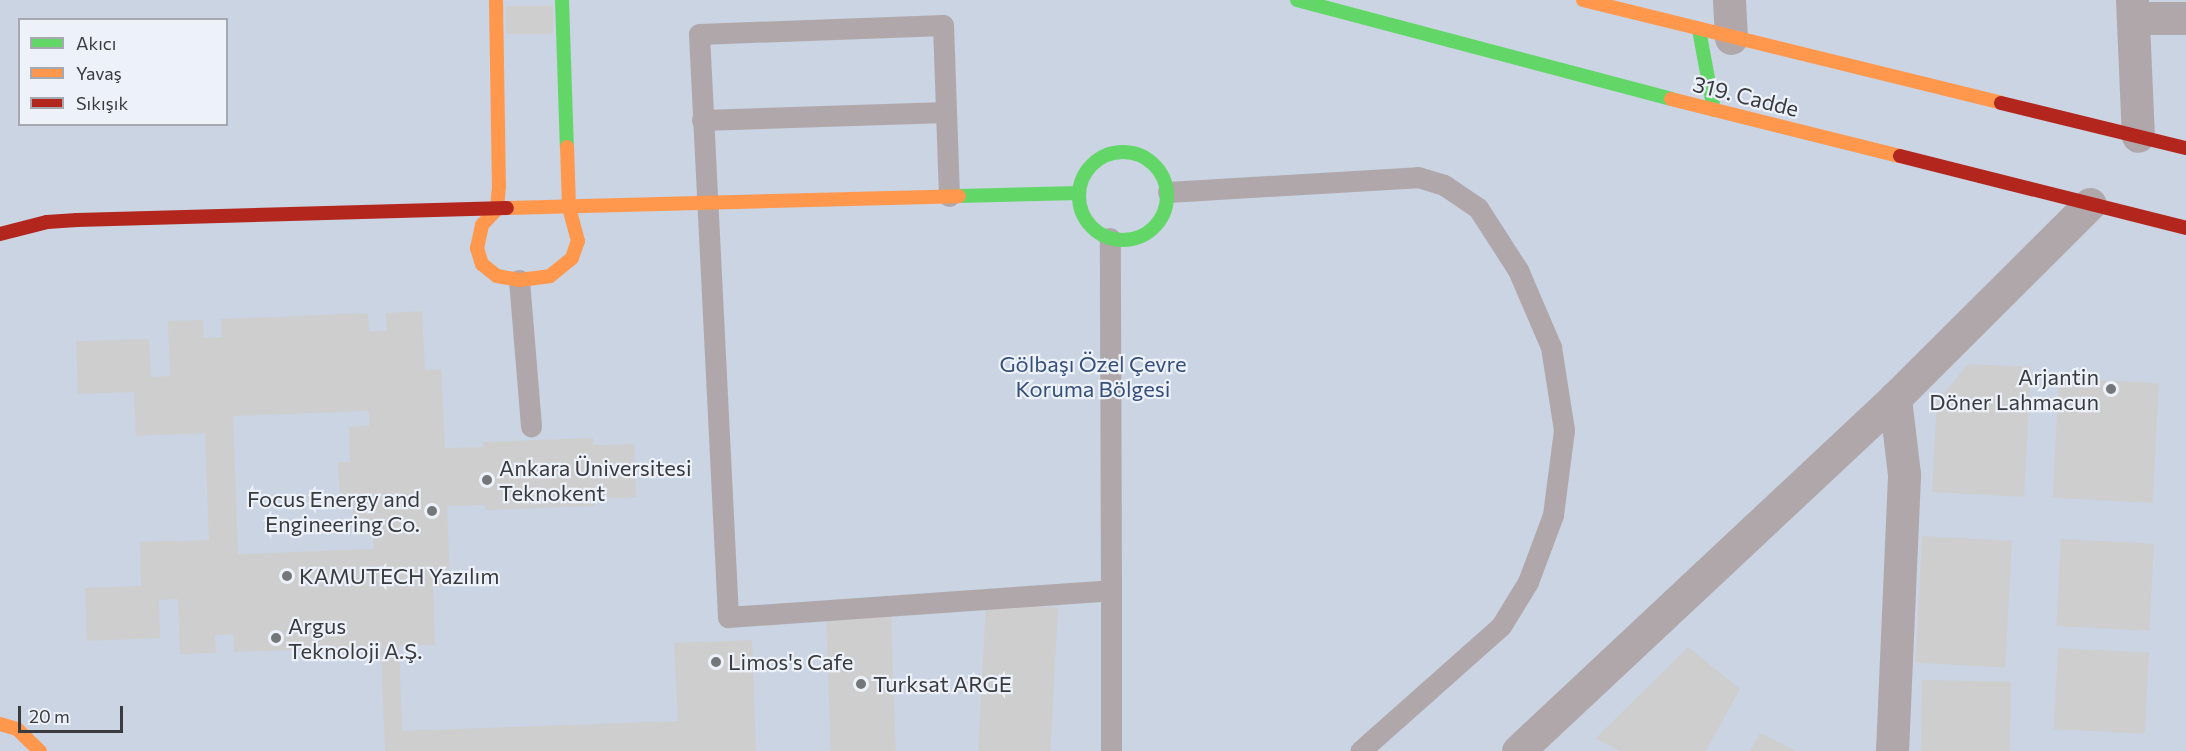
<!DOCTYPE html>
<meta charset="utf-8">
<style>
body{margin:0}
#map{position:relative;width:2186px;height:751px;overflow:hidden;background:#e3e6ea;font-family:Commissioner,sans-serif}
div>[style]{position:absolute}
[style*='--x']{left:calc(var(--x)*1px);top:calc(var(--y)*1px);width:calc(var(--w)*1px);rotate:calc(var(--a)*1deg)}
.green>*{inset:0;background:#cad4e3}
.building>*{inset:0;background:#cececf;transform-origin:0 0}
.lane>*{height:21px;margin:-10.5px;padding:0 10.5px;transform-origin:10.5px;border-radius:10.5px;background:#b0a7aa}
.street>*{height:33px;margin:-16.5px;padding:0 16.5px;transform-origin:16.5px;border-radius:16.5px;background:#b0a7aa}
.fast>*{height:14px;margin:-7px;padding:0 7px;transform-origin:7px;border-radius:7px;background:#63d668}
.fast>.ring{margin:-7px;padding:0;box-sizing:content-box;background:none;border:14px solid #63d668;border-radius:50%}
.slow>*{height:14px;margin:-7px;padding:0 7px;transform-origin:7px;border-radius:7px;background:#ff974d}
.jam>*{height:14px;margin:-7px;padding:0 7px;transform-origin:7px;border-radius:7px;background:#b3261e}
.dots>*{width:16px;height:16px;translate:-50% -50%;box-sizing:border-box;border:3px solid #edf2fa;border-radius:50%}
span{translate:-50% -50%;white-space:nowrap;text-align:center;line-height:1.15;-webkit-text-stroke:4.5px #edf2fa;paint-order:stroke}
.street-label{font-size:22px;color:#393b3e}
.park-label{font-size:22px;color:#374f78}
.poi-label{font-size:22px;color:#393b3e}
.right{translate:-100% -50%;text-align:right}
.left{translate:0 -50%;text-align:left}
.legend{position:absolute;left:18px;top:18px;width:210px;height:108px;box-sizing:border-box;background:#edf2fa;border:2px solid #a5a9af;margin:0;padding:8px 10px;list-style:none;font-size:18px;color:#393b3e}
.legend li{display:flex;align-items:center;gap:12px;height:30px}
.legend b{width:30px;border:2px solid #a5a9af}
.scale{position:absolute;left:18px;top:706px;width:105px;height:27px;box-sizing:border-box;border:3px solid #393b3e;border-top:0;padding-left:8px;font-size:18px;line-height:21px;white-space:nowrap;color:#393b3e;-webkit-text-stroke:4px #edf2fa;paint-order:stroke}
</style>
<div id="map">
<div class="green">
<div style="clip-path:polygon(evenodd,0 0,2186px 0,2186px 751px,0 751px,0 0,20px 20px,226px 20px,226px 124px,20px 124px,20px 20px)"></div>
</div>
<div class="building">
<div style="left:553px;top:6px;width:28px;height:47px;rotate:90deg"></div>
<div style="clip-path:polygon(evenodd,422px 311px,425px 370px,441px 369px,445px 448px,483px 447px,483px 442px,593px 438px,593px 445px,634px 444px,636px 497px,595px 499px,595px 506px,486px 510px,485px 505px,447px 506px,450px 586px,433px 587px,435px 645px,399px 646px,402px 731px,678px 721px,674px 643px,752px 640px,756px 751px,385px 751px,381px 647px,234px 652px,233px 634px,215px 635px,216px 653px,180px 654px,178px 599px,159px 600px,160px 638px,87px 641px,85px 588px,141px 586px,140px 542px,209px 540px,205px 433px,136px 436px,134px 392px,78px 394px,76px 341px,149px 339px,151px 377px,170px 376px,168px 321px,203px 320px,204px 338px,222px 337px,221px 319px,368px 313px,369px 331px,387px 331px,386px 313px,422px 311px,369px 411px,369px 426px,349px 427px,350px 462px,338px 462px,340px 501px,352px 500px,353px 535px,373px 535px,374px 549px,238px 554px,233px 416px,369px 411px)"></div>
<div style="clip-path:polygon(1968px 364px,2031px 367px,2024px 497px,1932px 492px,1937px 402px)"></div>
<div style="left:2059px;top:378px;width:100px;height:120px;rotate:3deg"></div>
<div style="left:1922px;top:536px;width:90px;height:127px;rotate:3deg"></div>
<div style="left:2061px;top:539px;width:93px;height:87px;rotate:3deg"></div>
<div style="left:986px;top:604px;width:72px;height:147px;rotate:3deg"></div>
<div style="left:891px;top:613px;width:138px;height:65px;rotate:88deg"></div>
<div style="clip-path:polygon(1688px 647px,1740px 689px,1706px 751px,1619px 751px,1596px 738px)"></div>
<div style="left:2058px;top:648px;width:91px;height:81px;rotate:3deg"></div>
<div style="left:1922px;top:680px;width:89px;height:71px;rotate:1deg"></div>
<div style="clip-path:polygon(1760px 733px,1796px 751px,1750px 751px)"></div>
</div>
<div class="lane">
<div style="--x:702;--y:120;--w:244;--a:-1.9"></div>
<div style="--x:1168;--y:192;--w:250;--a:-3.4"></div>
<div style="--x:1418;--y:177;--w:27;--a:17"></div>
<div style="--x:1444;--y:185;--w:41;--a:34.1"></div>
<div style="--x:1478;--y:208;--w:74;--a:57.2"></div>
<div style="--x:1518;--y:270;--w:84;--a:66.8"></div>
<div style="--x:1551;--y:347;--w:84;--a:81.1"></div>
<div style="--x:1564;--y:430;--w:86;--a:97.4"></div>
<div style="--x:1553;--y:515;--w:72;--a:110.5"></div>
<div style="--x:1528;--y:582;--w:52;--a:121.5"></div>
<div style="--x:1501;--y:626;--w:188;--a:138.4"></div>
<div style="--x:949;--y:196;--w:171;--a:-92"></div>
<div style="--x:943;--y:25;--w:244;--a:177.9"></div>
<div style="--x:699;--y:34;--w:584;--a:87.15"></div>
<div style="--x:728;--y:617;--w:384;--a:-4"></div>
<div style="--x:1111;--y:590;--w:352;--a:-90.2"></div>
<div style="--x:519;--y:280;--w:147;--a:85.3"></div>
<div style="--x:1111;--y:590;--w:161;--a:90"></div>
</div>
<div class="street">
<div style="--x:1729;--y:0;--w:38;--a:87"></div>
<div style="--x:2132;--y:0;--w:136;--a:87.5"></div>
<div style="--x:2134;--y:18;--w:52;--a:0"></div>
<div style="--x:1518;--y:751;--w:516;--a:-43.12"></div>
<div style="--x:1895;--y:398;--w:275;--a:-44.9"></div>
<div style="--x:1892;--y:751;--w:277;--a:-87.5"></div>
<div style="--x:1904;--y:474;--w:77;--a:-96.8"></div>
</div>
<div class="fast">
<div style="--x:562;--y:0;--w:147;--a:88.1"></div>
<div style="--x:1297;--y:0;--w:387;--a:14.8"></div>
<div style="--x:1699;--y:30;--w:81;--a:79.4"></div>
<div class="ring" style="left:1079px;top:152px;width:74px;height:74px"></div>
<div style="--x:959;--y:196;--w:120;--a:-1.4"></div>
</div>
<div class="slow">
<div style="--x:496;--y:0;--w:186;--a:89.1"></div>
<div style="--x:499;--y:186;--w:23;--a:95"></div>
<div style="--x:497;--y:209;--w:22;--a:133"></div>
<div style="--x:482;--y:225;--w:24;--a:102"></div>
<div style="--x:477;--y:248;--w:17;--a:73"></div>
<div style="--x:482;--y:264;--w:19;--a:39"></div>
<div style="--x:497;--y:276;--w:22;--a:10"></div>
<div style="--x:519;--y:280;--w:31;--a:-7"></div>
<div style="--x:550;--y:276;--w:28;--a:-39"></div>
<div style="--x:572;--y:258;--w:18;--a:-71"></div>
<div style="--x:578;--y:241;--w:35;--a:-105"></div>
<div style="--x:569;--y:207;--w:60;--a:-91.9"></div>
<div style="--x:1583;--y:0;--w:431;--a:13.8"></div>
<div style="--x:1671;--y:99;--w:236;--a:14"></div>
<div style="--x:507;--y:208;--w:452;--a:-1.5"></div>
<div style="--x:0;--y:724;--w:18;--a:16"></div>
<div style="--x:17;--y:729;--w:32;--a:44"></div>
</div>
<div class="jam">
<div style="--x:2001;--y:103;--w:190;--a:13.7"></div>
<div style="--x:1900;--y:156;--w:295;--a:14.1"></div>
<div style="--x:0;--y:234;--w:49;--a:-14.3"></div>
<div style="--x:47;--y:222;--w:30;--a:-4"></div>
<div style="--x:77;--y:220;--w:430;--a:-1.6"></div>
</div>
<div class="dots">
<div style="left:2111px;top:389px;background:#74777a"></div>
<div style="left:487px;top:480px;background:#74777a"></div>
<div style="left:432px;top:511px;background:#74777a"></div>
<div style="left:287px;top:576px;background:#74777a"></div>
<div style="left:276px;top:638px;background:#74777a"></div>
<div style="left:716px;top:662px;background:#74777a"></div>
<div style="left:861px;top:684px;background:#74777a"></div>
</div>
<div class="street-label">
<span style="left:1746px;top:96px;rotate:14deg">319. Cadde</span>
</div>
<div class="park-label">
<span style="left:1093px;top:376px">Gölbaşı Özel Çevre<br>Koruma Bölgesi</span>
</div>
<div class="poi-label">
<span class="right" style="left:2099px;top:389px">Arjantin<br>Döner Lahmacun</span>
<span class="left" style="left:499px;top:480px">Ankara Üniversitesi<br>Teknokent</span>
<span class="right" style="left:420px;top:511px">Focus Energy and<br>Engineering Co.</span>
<span class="left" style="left:299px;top:576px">KAMUTECH Yazılım</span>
<span class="left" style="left:288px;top:638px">Argus<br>Teknoloji A.Ş.</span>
<span class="left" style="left:728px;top:662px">Limos's Cafe</span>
<span class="left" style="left:873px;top:684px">Turksat ARGE</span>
</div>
<ul class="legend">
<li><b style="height:8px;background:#63d668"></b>Akıcı</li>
<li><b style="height:8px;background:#ff974d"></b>Yavaş</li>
<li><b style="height:8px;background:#b3261e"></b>Sıkışık</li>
</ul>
<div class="scale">20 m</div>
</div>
